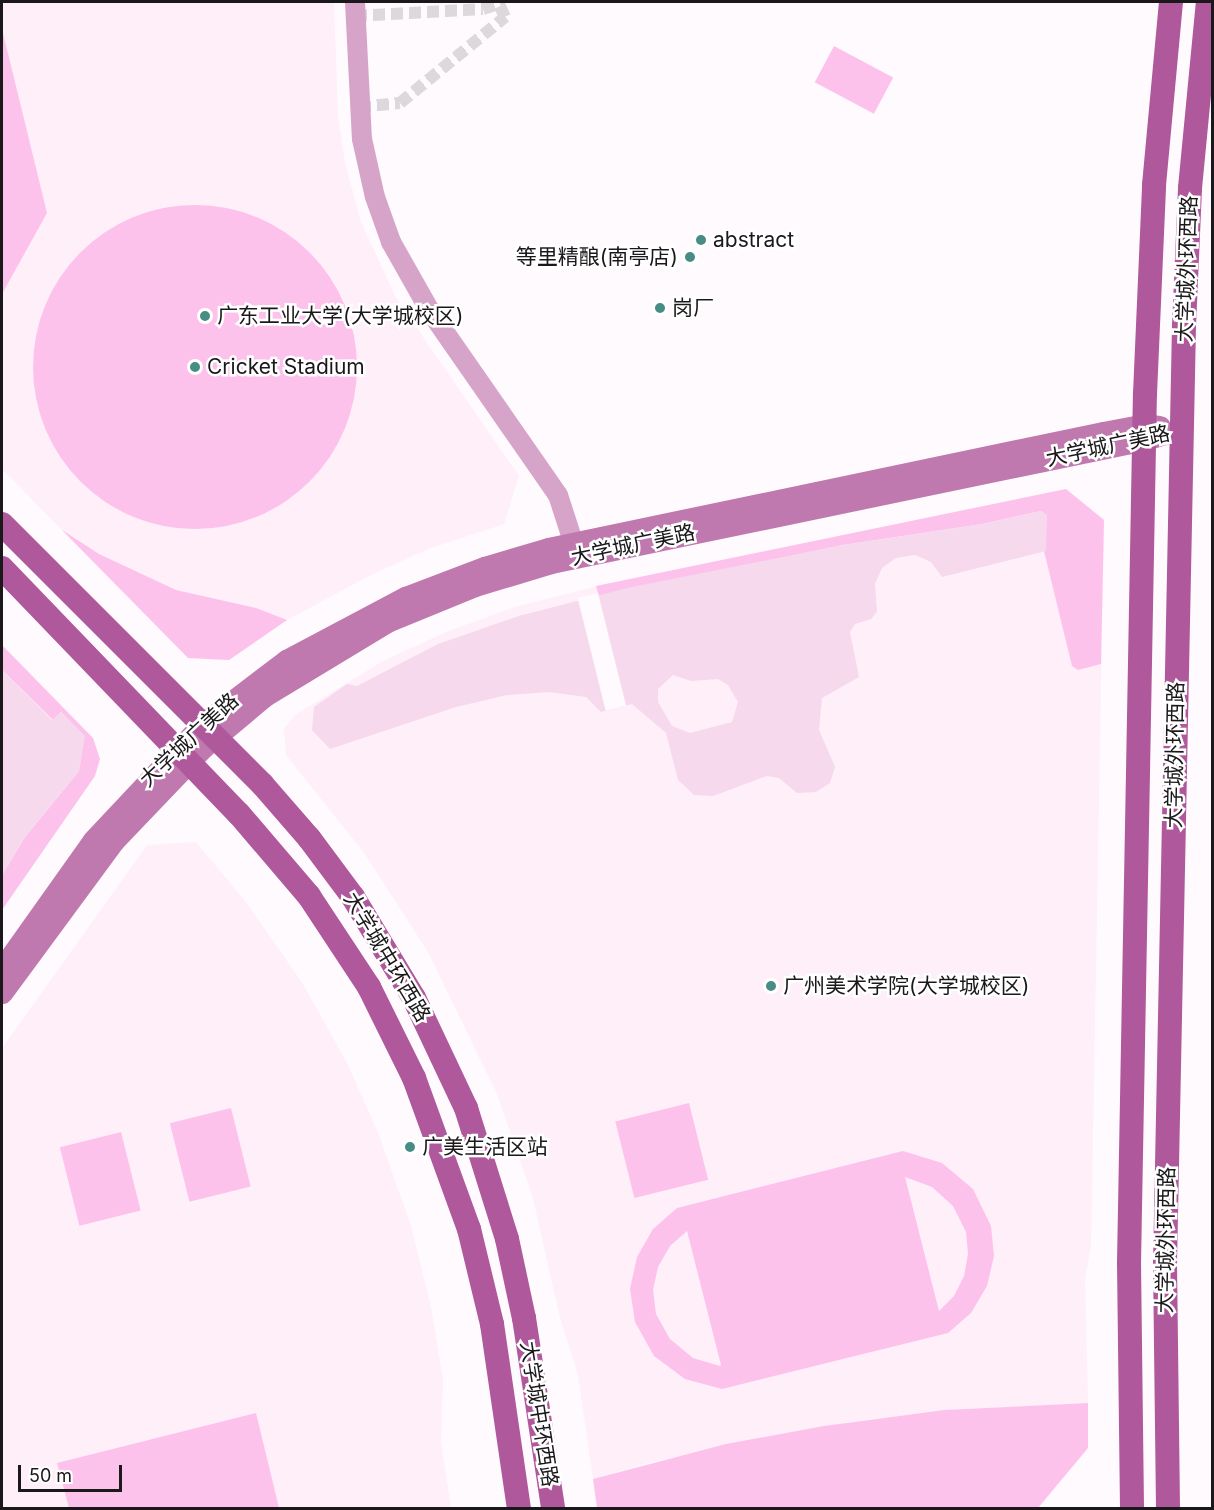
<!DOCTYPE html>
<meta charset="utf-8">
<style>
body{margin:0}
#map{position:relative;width:1214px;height:1510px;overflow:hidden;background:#fefafd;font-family:Inter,"Noto Sans SC",sans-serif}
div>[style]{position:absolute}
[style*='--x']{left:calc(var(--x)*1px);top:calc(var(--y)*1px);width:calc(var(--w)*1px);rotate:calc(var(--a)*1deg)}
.built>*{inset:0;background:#feeff9}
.green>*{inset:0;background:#fdc2ec;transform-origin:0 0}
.round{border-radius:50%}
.water>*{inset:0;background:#f6d9ed}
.pier>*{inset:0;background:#fefafd;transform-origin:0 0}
.pedestrian-tunnel>*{height:12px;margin-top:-6px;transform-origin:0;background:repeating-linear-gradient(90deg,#dcd8db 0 12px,transparent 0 18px)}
.tertiary>*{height:20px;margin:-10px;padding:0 10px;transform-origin:10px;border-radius:10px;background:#d6a4c8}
.secondary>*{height:21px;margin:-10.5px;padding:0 10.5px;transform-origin:10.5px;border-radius:10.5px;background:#c079ae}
.primary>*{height:24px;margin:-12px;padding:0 12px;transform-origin:12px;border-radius:12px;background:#af589b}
.dots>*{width:16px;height:16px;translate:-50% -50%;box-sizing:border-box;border:3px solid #fff;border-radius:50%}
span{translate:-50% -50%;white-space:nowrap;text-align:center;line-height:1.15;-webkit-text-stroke:5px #fff;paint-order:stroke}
.poi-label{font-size:21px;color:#1a181a}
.left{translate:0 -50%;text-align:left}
.right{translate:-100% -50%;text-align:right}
.street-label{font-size:21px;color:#1a181a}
.frame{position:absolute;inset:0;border:3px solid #1a181a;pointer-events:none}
.scale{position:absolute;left:18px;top:1465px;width:104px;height:27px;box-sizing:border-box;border:3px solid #1a181a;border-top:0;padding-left:8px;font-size:18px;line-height:21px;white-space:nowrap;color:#1a181a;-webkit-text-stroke:4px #fff;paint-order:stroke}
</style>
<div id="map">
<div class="built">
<div style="clip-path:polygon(2px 2px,334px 2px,338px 117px,345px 163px,361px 222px,396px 298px,519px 476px,504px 524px,428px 549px,371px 575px,287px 620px,229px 660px,188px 658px,2px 469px)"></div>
<div style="clip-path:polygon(1066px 489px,1104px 520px,1091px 1245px,1085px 1280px,1088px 1403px,944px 1410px,849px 1422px,651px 1462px,593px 1479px,578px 1375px,559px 1314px,533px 1198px,497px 1094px,428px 952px,365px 854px,286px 755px,284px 729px,295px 715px,383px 661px,446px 632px,515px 607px,594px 587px)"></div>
<div style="clip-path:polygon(196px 842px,246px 902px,303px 984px,347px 1063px,379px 1135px,411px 1226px,431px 1307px,443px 1379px,441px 1442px,451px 1508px,2px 1508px,2px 1048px,147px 845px)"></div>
</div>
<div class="green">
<div style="clip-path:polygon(2px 29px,47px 213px,2px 294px)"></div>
<div style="left:834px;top:46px;width:67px;height:41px;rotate:28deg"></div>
<div class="round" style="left:33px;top:205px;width:324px;height:324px"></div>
<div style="clip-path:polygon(1066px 489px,1104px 520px,1101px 664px,1078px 670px,1072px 666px,1044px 551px,1047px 516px,1041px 511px,982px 524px,843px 545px,599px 596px,596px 586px)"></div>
<div style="clip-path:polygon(62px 530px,99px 554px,176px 590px,256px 608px,287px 620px,229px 660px,188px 658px)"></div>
<div style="clip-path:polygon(2px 645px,93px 738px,100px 759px,95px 776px,2px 910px,2px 875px,25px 837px,79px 771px,84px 736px,61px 712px,53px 720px,2px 670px)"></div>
<div style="left:689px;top:1103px;width:79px;height:76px;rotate:76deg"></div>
<div style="left:231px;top:1108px;width:81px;height:63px;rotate:76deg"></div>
<div style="left:121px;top:1132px;width:81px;height:63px;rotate:76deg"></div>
<div style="clip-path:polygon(evenodd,903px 1151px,942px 1163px,973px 1189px,991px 1226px,994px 1256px,987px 1286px,971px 1313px,948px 1333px,722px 1389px,685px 1379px,654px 1356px,635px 1322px,630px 1289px,637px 1257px,653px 1229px,677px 1208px,903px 1151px,905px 1177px,932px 1187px,953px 1206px,966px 1232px,968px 1254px,964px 1276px,954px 1296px,939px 1311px,905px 1177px,903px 1151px,687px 1231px,721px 1365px,720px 1366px,693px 1358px,670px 1339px,656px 1314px,653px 1290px,658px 1267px,670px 1246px,687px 1231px)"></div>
<div style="clip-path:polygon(1088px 1403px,1088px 1448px,1038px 1508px,597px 1508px,593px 1479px,726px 1444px,824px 1426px,944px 1410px)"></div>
<div style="clip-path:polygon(256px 1413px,279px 1508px,69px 1508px,57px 1463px)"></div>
</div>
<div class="water">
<div style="clip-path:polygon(evenodd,1041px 511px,1047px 515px,1046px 551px,942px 577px,931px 562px,915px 555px,896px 558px,882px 568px,875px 584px,877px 612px,871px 619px,855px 624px,850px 632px,859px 677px,822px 698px,819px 730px,835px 767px,830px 783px,816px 792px,797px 793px,779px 778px,767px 776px,713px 796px,694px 795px,678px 780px,666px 733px,632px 704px,601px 712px,586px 697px,549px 692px,507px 695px,456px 707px,330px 749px,312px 730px,314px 707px,347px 684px,357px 686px,438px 644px,519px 616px,627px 588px,843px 545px,982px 524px,1041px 511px,673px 675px,691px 681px,718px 679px,728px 685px,738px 702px,732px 722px,690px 733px,672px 726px,658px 702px,658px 689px,673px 675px)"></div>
<div style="clip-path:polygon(2px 670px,52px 720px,61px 712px,85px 736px,79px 771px,25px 837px,2px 875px)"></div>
</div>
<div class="pier">
<div style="left:598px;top:593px;width:116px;height:21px;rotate:76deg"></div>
</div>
<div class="pedestrian-tunnel">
<div style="--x:355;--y:16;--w:128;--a:-3.1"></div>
<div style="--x:483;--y:9;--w:23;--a:-18"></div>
<div style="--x:359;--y:107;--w:41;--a:-5.6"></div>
<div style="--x:400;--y:103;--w:136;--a:-39.3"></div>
<div style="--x:505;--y:17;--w:17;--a:-115"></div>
</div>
<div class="tertiary">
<div style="--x:355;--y:2;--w:137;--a:87.1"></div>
<div style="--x:362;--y:139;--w:59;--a:77.4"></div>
<div style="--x:375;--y:197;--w:48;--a:70.4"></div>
<div style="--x:391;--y:242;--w:79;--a:60.5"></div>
<div style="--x:430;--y:311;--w:224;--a:55.2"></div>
<div style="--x:558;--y:495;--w:65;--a:72.1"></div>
</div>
<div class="secondary">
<div style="--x:2;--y:968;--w:157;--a:-54.6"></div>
<div style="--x:93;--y:840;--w:159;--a:-46.8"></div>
<div style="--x:202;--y:724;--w:106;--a:-37.3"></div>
<div style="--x:286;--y:660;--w:135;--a:-27.9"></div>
<div style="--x:405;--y:597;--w:85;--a:-20.8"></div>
<div style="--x:484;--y:567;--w:67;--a:-16.5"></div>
<div style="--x:548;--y:548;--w:567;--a:-11.81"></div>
<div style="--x:1103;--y:432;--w:43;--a:-10.8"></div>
<div style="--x:1145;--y:424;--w:15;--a:8"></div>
<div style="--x:2;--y:993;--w:189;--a:-53.6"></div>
<div style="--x:114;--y:841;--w:129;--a:-46.3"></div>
<div style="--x:203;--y:748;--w:81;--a:-40"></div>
<div style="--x:265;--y:696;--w:143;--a:-31.2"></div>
<div style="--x:387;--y:622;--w:95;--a:-22.2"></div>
<div style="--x:475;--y:586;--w:79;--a:-16.8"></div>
<div style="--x:551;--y:563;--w:607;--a:-11.7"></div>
<div style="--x:1145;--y:440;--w:38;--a:-17"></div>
</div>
<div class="primary">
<div style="--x:2;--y:524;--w:368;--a:45"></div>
<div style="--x:262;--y:784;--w:72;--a:49"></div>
<div style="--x:309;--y:838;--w:74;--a:53.3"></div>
<div style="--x:353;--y:897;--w:118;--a:58.9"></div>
<div style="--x:414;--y:998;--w:122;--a:64.7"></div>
<div style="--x:466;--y:1108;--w:137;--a:72.6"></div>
<div style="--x:507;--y:1239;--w:81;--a:77.9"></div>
<div style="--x:524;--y:1318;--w:192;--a:81.3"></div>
<div style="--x:2;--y:568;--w:342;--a:46.1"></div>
<div style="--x:239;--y:814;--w:108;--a:49.5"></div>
<div style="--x:309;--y:896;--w:109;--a:56.6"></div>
<div style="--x:369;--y:987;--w:102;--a:63.7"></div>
<div style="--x:414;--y:1078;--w:161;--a:70"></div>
<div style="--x:469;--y:1229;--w:98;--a:76.4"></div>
<div style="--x:492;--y:1324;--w:186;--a:81.7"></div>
<div style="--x:1132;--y:1508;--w:245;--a:-90.7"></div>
<div style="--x:1129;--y:1263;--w:869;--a:-88.95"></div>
<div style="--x:1145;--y:394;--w:209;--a:-87.5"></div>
<div style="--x:1154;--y:185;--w:184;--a:-84.7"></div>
<div style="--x:1168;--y:1508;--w:244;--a:-90.7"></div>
<div style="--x:1165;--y:1264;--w:938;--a:-88.84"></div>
<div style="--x:1184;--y:326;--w:138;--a:-87.5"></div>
<div style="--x:1190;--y:188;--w:187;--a:-84.5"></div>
</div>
<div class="dots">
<div style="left:701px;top:240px;background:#478d86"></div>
<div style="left:690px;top:257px;background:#478d86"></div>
<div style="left:660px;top:308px;background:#478d86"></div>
<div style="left:205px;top:316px;background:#478d86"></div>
<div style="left:195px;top:367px;background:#478d86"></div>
<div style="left:771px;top:986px;background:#478d86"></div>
<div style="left:410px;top:1147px;background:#478d86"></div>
</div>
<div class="poi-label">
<span class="left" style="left:713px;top:240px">abstract</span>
<span class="right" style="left:678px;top:257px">等里精酿(南亭店)</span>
<span class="left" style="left:672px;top:308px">岗厂</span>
<span class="left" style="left:217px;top:316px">广东工业大学(大学城校区)</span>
<span class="left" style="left:207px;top:367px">Cricket Stadium</span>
<span class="left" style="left:783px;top:986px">广州美术学院(大学城校区)</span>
<span class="left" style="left:422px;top:1147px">广美生活区站</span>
</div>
<div class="street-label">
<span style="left:1187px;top:269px;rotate:-88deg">大学城外环西路</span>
<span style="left:1108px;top:446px;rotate:-12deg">大学城广美路</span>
<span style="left:633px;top:545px;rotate:-12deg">大学城广美路</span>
<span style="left:189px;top:740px;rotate:-43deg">大学城广美路</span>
<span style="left:1175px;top:755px;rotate:-89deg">大学城外环西路</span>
<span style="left:387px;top:957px;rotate:59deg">大学城中环西路</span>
<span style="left:1166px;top:1240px;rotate:-89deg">大学城外环西路</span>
<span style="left:539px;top:1414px;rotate:81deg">大学城中环西路</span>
</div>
<div class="frame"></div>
<div class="scale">50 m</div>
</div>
